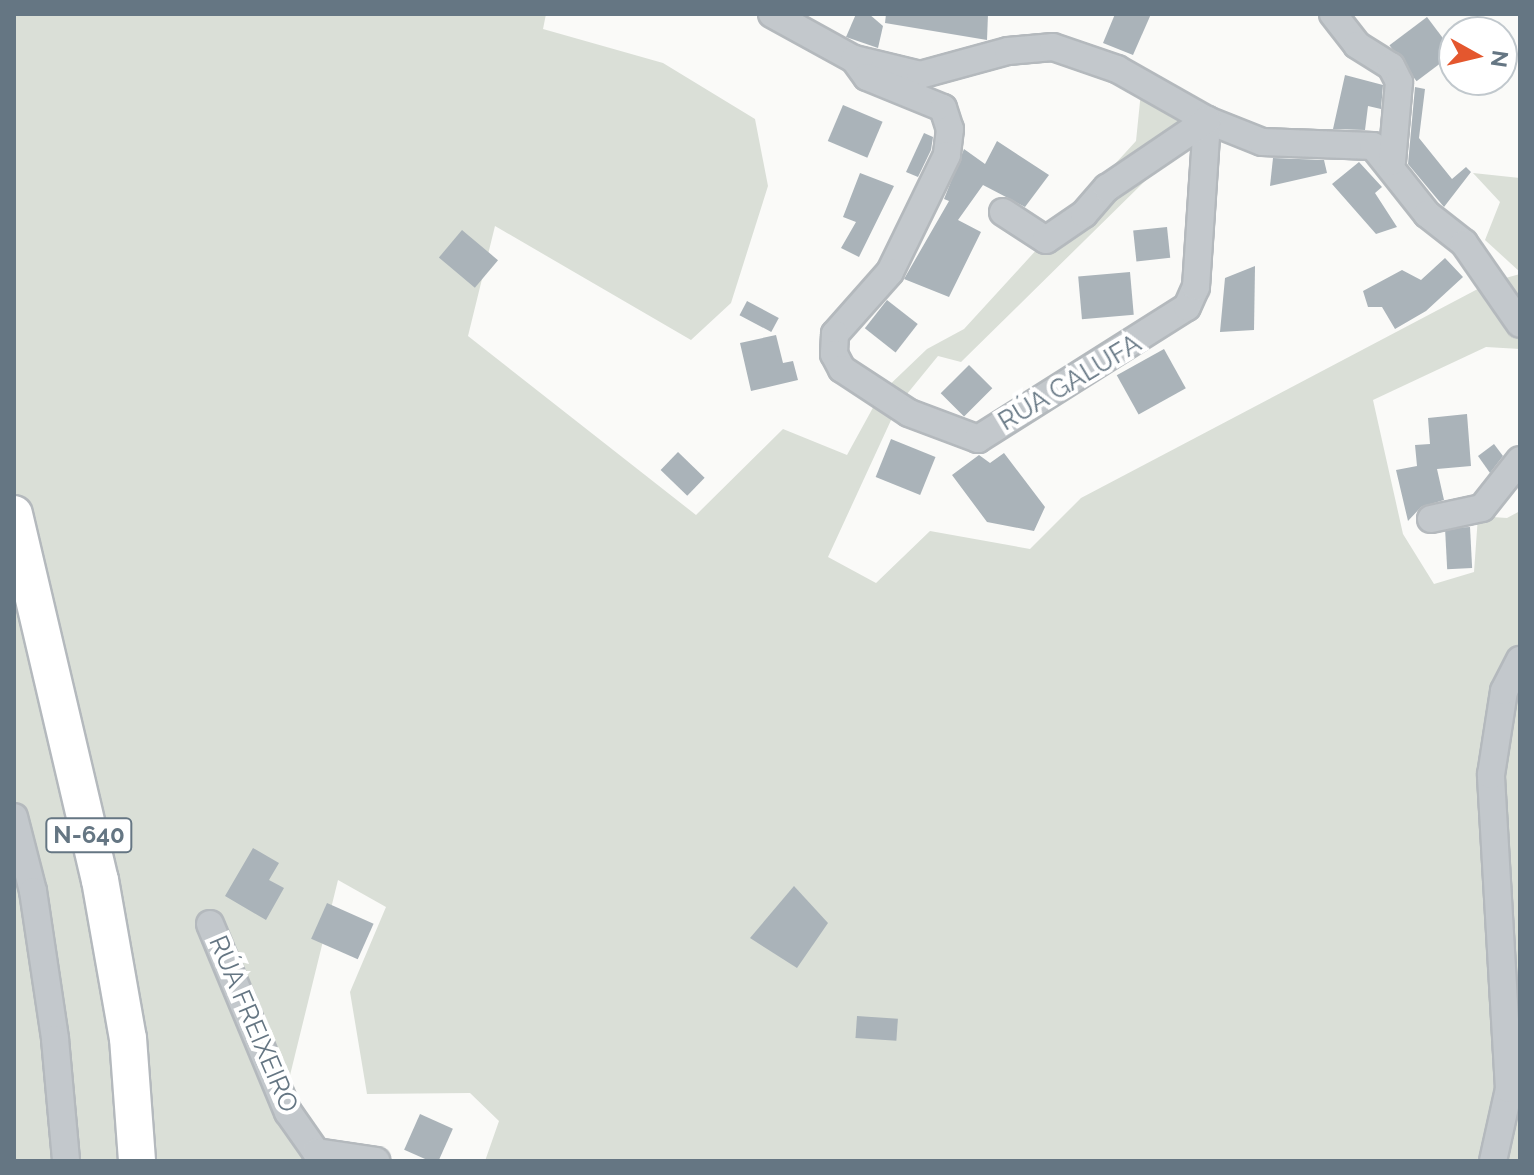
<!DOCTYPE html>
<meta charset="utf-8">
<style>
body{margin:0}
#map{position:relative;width:1534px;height:1175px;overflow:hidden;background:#fafaf8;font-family:Raleway,sans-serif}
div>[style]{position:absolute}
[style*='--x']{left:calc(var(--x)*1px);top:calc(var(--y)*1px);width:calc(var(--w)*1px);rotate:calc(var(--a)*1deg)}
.green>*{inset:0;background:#dadfd7}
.building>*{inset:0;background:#aab3b9;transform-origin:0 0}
.roads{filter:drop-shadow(2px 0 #b4b9bd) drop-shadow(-2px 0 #b4b9bd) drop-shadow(0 2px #b4b9bd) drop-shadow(0 -2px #b4b9bd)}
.minor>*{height:26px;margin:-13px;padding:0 13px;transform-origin:13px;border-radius:13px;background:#c3c8cc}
.highway>*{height:36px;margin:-18px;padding:0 18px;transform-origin:18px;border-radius:18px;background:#fff}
span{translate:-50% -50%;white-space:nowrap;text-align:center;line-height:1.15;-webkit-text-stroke:8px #fff;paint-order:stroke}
.shield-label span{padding:2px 6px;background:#fff;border:2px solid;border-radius:6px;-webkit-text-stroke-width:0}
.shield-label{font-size:24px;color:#657683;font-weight:700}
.street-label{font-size:26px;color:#657683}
.frame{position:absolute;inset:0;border:16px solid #657683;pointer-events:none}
.north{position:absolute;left:1438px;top:16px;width:80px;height:80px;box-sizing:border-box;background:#fff;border:2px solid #c1c8cd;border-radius:50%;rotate:98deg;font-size:22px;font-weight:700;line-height:32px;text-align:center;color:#657683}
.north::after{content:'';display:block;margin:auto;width:28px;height:36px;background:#e4572e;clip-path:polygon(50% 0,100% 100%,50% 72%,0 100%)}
</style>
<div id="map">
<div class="green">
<div style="clip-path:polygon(14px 14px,546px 14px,543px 29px,663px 63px,755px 119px,768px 186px,731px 303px,691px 340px,495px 226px,468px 336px,696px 515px,783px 429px,847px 455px,881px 393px,927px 349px,964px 329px,1136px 141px,1143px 72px,1207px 120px,961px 362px,938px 356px,898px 405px,828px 557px,876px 583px,930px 531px,1030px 549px,1081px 498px,1491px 282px,1520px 274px,1520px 349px,1486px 347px,1373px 400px,1403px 534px,1434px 584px,1474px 572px,1478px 516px,1507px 518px,1520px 511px,1520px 1161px,485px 1161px,499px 1121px,470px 1093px,367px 1094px,350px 992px,386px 907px,338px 880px,280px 1116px,355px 1161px,14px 1161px)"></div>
<div style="clip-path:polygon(1473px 173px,1520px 178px,1520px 272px,1485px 240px,1500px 202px)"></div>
</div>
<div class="building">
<div style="clip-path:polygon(856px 14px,869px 14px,883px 26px,878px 48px,846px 37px)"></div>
<div style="clip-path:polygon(886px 14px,988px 14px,987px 40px,885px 23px)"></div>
<div style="clip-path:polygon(1115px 14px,1151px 14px,1133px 55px,1103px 43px)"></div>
<div style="left:1427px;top:17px;width:45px;height:47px;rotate:53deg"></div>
<div style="clip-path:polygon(1345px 75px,1383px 85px,1381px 109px,1368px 106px,1365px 130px,1333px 129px)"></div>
<div style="clip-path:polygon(1415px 87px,1425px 89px,1419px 138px,1452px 179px,1466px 167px,1471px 172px,1444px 207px,1408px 164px)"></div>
<div style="left:843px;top:105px;width:43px;height:39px;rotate:23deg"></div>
<div style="clip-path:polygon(924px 133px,933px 137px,931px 150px,918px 177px,906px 172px)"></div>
<div style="clip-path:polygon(997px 141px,1049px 175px,1025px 207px,983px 185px,958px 220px,981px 232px,949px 297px,904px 279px,949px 201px,944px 199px,964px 149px,985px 164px)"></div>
<div style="clip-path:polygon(1273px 158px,1324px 160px,1327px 173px,1270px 186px)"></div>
<div style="clip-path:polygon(1359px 162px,1382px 187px,1375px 193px,1397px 227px,1376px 234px,1332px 184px)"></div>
<div style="clip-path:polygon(860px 173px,894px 186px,859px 257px,841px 248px,856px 222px,843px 217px)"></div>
<div style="left:1167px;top:227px;width:31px;height:34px;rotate:84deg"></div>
<div style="left:462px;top:230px;width:47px;height:36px;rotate:40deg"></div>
<div style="clip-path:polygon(1445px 258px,1463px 277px,1426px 311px,1395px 329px,1382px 307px,1368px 307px,1363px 291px,1402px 270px,1421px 280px)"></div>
<div style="clip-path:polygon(1255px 266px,1254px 330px,1220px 332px,1225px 278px)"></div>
<div style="left:1130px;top:272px;width:43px;height:52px;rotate:85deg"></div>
<div style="left:887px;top:300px;width:39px;height:36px;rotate:38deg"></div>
<div style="left:747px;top:301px;width:36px;height:16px;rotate:28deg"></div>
<div style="clip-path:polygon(776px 335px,783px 363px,793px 361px,798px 380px,751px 391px,740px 343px)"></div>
<div style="left:1164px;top:349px;width:45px;height:54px;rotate:61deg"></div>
<div style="left:969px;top:365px;width:33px;height:40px;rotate:45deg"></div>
<div style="clip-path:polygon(1467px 414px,1471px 466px,1437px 469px,1444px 500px,1421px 507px,1408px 521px,1396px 470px,1417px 466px,1415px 445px,1430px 444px,1428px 418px)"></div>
<div style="left:891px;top:439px;width:48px;height:41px;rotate:22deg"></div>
<div style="clip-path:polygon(1494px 444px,1503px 456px,1490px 473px,1478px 456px)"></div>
<div style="left:678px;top:452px;width:37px;height:25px;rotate:44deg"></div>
<div style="clip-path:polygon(1004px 453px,1045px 507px,1034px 531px,987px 522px,952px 475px,979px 455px,990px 463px)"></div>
<div style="left:1470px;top:527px;width:41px;height:25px;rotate:87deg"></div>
<div style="clip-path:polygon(253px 848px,279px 863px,269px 880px,284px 888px,266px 920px,225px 896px)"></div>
<div style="clip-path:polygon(794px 886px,828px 923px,797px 968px,750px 938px)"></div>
<div style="left:327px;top:903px;width:51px;height:39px;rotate:24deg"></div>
<div style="left:857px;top:1016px;width:41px;height:22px;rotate:4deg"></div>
<div style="left:420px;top:1114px;width:36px;height:39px;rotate:24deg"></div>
</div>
<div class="roads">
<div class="minor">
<div style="--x:772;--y:14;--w:94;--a:28.8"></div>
<div style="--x:854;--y:59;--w:68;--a:13.6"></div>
<div style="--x:920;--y:75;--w:91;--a:-15.3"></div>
<div style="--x:1008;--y:51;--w:45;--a:-5.1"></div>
<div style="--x:1053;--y:47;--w:68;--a:19"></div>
<div style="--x:1117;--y:69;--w:103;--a:29.5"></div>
<div style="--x:1207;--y:120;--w:59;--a:21.8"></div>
<div style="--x:1262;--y:142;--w:111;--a:2.1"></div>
<div style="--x:1373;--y:146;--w:87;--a:51.5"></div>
<div style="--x:1427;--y:214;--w:47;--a:38.1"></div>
<div style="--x:1464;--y:243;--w:98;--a:55.3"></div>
<div style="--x:1333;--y:14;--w:39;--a:52"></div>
<div style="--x:1357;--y:45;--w:40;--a:32"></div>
<div style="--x:1391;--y:66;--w:18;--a:63"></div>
<div style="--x:1399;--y:82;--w:80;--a:95"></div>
<div style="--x:854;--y:59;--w:22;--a:54"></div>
<div style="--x:867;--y:77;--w:82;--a:22.2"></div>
<div style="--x:943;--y:108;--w:22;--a:72"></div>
<div style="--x:950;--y:129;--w:26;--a:97"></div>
<div style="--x:947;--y:155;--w:130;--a:116"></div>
<div style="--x:890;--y:272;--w:83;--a:131.6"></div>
<div style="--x:835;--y:334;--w:20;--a:93"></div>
<div style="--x:834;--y:354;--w:17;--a:62"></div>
<div style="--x:842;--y:369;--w:80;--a:33.3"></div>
<div style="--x:909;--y:413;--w:74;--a:20.6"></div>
<div style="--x:978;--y:439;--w:247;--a:-32.3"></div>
<div style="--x:1187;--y:307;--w:22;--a:-66"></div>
<div style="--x:1196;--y:287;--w:167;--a:-86.2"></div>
<div style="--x:1003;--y:212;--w:51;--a:33.1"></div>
<div style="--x:1046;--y:240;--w:46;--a:-34.4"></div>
<div style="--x:1084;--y:214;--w:35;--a:-49"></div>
<div style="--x:1107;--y:188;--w:121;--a:-34.2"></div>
<div style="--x:1431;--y:519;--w:52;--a:-12.2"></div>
<div style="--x:1482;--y:508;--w:61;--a:-51.6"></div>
<div style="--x:14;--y:817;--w:76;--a:75.6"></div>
<div style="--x:33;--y:891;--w:150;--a:81.5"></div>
<div style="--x:55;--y:1039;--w:122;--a:84.8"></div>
<div style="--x:210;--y:924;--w:204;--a:67.5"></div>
<div style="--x:288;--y:1112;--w:49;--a:55"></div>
<div style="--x:316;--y:1152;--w:61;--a:8.5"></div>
<div style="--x:1493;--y:1161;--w:74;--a:-77.5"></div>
<div style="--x:1509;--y:1089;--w:315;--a:-93.3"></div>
<div style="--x:1491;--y:775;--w:85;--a:-81.2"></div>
<div style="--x:1504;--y:691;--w:35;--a:-63"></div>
</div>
<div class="highway">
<div style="--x:14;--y:514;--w:376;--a:76.8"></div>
<div style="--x:100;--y:880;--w:160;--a:80"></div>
<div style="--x:128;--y:1038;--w:123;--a:85.8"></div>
</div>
</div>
<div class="shield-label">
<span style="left:89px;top:835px">N-640</span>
</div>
<div class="street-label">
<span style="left:1070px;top:383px;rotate:-31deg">RÚA GALUFA</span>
<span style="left:253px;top:1024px;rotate:67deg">RÚA FREIXEIRO</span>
</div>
<div class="frame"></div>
<div class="north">N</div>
</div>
